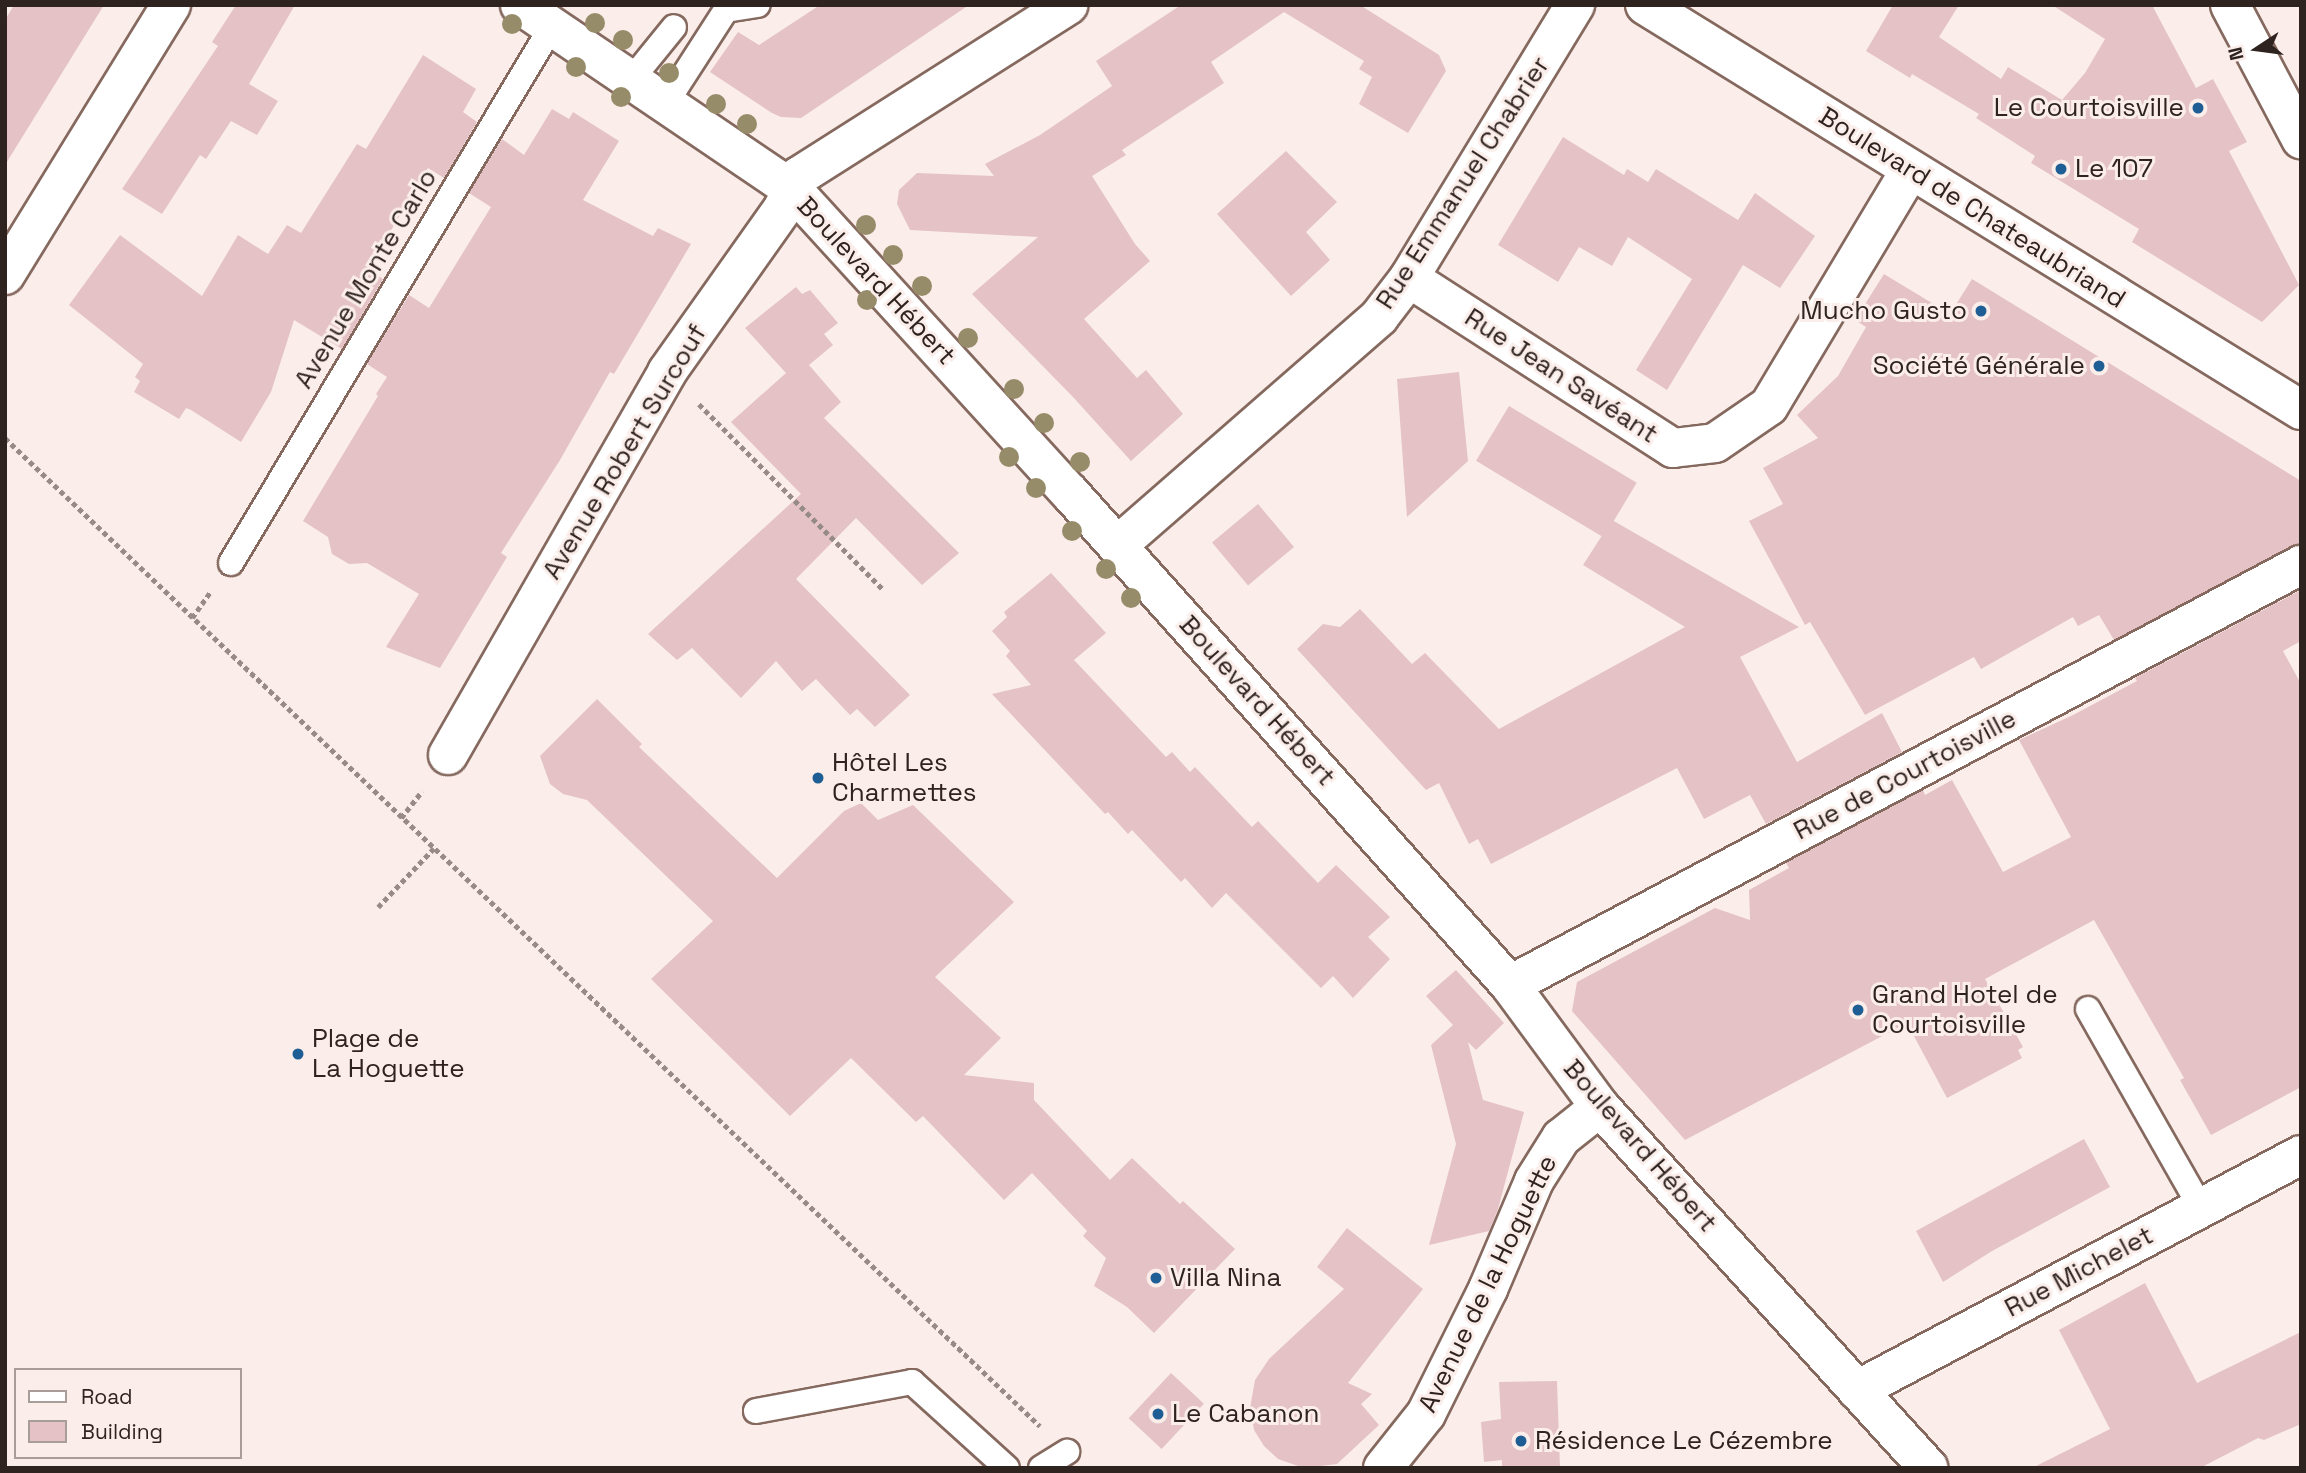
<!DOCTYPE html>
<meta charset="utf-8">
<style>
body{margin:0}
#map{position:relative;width:2306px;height:1473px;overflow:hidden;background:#fbeeea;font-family:"Space Grotesk",sans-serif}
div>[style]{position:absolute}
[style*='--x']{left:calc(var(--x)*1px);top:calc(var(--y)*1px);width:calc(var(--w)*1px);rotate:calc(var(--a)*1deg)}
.building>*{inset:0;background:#e4c2c6;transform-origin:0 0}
.path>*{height:4.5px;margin-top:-2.25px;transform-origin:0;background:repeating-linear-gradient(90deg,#978b87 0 5px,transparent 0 8.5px)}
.roads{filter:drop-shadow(2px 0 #85695f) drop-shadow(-2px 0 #85695f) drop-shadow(0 2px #85695f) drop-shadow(0 -2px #85695f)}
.service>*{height:24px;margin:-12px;padding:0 12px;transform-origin:12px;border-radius:12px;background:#fff}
.minor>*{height:38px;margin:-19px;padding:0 19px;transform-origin:19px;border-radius:19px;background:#fff}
.secondary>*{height:38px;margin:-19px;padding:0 19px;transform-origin:19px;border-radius:19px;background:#fff}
.trees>*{width:20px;height:20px;margin:-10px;border-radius:50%;background:#978c69}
.dots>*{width:19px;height:19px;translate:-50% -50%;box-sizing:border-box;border:4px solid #fbeeea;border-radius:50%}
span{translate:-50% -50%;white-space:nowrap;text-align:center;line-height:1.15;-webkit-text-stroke:6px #fbeeea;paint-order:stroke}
.poi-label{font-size:26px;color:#2e231f}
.right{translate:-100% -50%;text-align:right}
.left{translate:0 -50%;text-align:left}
.street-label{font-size:26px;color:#2e231f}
.frame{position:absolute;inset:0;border:7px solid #2e231f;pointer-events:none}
.legend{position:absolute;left:14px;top:1368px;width:228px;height:91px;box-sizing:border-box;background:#fbeeea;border:2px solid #a99d99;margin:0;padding:9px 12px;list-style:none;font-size:21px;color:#2e231f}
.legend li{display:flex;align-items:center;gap:14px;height:35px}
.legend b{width:35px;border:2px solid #a99d99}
.north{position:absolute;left:2222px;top:14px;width:70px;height:70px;-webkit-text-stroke:5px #fbeeea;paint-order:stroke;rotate:257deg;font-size:19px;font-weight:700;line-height:28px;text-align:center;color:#2e231f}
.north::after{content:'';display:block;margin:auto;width:24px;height:32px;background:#2e231f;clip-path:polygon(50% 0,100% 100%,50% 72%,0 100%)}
</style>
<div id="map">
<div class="building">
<div style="clip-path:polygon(14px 5px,104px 5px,5px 165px,5px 20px)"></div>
<div style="clip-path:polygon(236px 5px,295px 5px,249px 84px,278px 101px,257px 135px,231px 121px,206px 159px,200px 155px,162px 214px,122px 189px,218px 46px,212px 42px)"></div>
<div style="clip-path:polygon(820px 5px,969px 5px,801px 118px,781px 117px,772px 113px,710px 72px,738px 32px,759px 45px)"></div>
<div style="clip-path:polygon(1181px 5px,1360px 5px,1439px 55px,1446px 71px,1408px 133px,1359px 104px,1372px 77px,1359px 69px,1364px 61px,1284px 12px,1211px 62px,1224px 83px,1122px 150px,1126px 155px,1092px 176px,1135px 244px,1150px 261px,1084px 319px,1137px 378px,1146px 370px,1183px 414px,1131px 461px,1073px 397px,972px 294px,1038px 237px,910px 230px,897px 204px,899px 190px,917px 173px,994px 176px,985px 164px,1040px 135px,1112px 86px,1096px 61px)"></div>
<div style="clip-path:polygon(1893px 5px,1959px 5px,1939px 37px,2001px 79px,2008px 67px,2062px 100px,2085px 73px,2105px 39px,2052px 5px,2152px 5px,2196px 88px,2213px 79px,2247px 142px,2229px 151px,2299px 285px,2262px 322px,2132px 242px,2139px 229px,2031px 163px,2035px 156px,1976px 118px,1979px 114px,1912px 74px,1910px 78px,1866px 51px)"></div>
<div style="clip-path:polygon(423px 55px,476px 89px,463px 112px,477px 122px,444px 178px,428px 168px,368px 269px,383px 279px,342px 349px,294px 320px,271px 392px,241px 442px,191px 410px,186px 408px,179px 419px,134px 392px,140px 381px,135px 377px,143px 364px,69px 305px,120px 235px,202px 296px,238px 235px,268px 254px,287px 225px,301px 233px,357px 144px,366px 149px)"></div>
<div style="clip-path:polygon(552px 109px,569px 119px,573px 112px,619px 141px,583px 200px,653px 236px,658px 228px,691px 244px,614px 374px,610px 372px,560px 460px,501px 553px,507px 557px,440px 668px,386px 647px,419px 594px,367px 563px,349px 564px,332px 554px,328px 537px,303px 521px,378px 396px,376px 394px,387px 377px,367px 364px,409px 295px,429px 308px,491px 207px,469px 193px,502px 139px,524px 155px)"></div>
<div style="clip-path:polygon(1563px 137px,1624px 175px,1627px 169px,1648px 182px,1656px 169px,1738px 220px,1755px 193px,1815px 236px,1780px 288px,1743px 265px,1667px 390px,1636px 370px,1692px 279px,1628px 237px,1612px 266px,1579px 247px,1558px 282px,1498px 245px)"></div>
<div style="clip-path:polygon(1286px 151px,1337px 202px,1306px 232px,1330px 260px,1291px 296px,1217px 214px)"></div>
<div style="clip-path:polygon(1884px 274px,1950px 314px,1972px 279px,2301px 481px,2301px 543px,2114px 640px,2099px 615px,2078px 626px,2073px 617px,1981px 669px,1974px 657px,1865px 715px,1810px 622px,1805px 625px,1749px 521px,1783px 504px,1763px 468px,1818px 438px,1797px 415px,1838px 376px,1866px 327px,1855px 320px)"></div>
<div style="clip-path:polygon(796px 287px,802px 294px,810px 290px,838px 323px,824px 334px,833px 345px,809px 365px,841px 402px,824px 418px,959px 553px,922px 585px,856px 518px,796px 579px,910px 695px,875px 727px,857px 709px,850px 715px,816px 679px,802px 691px,776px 661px,741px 698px,692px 648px,677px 660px,648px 634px,801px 494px,731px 422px,786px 373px,745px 328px)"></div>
<div style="clip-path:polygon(1459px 372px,1468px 461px,1407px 517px,1397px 379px)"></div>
<div style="left:1509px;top:406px;width:149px;height:64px;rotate:31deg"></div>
<div style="left:1258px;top:504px;width:56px;height:60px;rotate:50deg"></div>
<div style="clip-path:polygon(1612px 520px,1799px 627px,1740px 657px,1797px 762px,1882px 713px,1902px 752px,1766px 824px,1750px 795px,1704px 819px,1677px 768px,1491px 864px,1478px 839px,1469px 844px,1439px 783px,1426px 790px,1297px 649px,1323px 624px,1340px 627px,1360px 609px,1412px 664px,1425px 653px,1499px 729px,1685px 627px,1583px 565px)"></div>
<div style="clip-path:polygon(1051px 573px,1106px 633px,1074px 660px,1166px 757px,1172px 752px,1190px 772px,1195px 767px,1252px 827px,1258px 821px,1318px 883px,1336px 865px,1390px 917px,1368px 937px,1390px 959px,1353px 998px,1333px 976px,1321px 988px,1226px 893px,1212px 908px,1185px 878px,1181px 882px,1132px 830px,1128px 834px,1108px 812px,1105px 814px,992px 694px,1031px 685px,1006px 656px,1010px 651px,992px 631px,1007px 617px,1004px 612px)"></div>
<div style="clip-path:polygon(2301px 590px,2301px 641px,2283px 651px,2301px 684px,2301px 1087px,2211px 1135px,2180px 1080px,2184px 1078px,2094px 920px,1985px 979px,2023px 1047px,2018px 1050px,2022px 1058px,1947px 1098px,1907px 1023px,1685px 1140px,1572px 1011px,1577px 982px,1715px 908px,1750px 920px,1749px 890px,1789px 868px,1786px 863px,1923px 790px,1925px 795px,1952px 780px,2003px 872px,2071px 837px,2019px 740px,2073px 715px,2137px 681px,2135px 678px)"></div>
<div style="clip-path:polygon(597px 699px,642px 744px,639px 747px,777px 878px,844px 811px,861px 803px,878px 820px,913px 805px,1014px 902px,935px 977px,1001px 1038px,964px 1075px,1034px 1083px,1034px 1100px,1110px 1180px,1132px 1158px,1180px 1204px,1183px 1201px,1235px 1249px,1154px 1333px,1127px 1307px,1094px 1286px,1106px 1258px,1083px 1236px,1087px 1231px,1032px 1173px,1004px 1200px,923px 1116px,916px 1122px,851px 1058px,790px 1116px,651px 979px,713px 921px,587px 800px,563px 794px,550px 784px,540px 756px)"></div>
<div style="clip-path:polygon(1456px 970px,1504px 1023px,1476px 1050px,1468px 1042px,1483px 1100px,1524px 1112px,1498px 1209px,1489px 1231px,1429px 1245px,1456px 1144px,1431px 1045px,1453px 1025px,1426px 996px)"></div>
<div style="clip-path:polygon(2084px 1139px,2110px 1187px,1992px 1251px,1943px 1282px,1916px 1231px)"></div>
<div style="clip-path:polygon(1347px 1228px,1423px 1289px,1348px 1383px,1372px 1394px,1361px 1404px,1379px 1425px,1337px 1464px,1304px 1468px,1278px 1459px,1264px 1446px,1254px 1430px,1250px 1408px,1255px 1380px,1269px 1359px,1344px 1289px,1317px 1267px)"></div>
<div style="clip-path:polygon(2145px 1283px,2197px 1383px,2301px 1332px,2301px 1424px,2264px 1440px,2258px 1438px,2200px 1468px,2032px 1468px,2110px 1429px,2059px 1330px)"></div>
<div style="left:1171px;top:1373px;width:45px;height:62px;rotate:43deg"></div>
<div style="clip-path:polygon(1557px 1381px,1560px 1468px,1502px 1468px,1502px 1460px,1484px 1462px,1481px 1422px,1501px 1419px,1499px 1382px)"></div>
</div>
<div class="path">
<div style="--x:699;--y:404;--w:261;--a:45.2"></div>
<div style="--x:5;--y:438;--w:1431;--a:43.67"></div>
<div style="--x:192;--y:618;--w:32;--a:-55"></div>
<div style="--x:401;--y:818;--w:34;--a:-52"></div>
<div style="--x:378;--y:907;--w:81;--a:-46.5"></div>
</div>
<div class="roads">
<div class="service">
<div style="--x:631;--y:80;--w:68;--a:-50.9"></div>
<div style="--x:666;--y:103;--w:111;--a:-57.2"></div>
<div style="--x:726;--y:10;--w:32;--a:-9"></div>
<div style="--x:231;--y:563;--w:626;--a:-59.13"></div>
<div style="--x:2088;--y:1009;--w:229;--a:60.4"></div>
<div style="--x:756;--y:1411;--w:159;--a:-10.5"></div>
<div style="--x:912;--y:1382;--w:128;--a:42.2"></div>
<div style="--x:1041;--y:1468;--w:31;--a:-32"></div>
</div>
<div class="minor">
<div style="--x:520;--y:5;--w:330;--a:34.1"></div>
<div style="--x:793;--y:190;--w:411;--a:47.6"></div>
<div style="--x:1070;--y:493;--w:660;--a:48.19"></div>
<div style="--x:1510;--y:985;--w:152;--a:53.6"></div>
<div style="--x:1600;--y:1107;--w:488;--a:47.7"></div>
<div style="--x:5;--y:275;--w:317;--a:-58.4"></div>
<div style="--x:1409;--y:278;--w:314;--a:32.8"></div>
<div style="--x:1673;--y:448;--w:42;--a:-6.8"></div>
<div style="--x:1715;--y:443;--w:65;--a:-34.4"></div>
<div style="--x:1769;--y:406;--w:275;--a:-59.1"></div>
<div style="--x:1118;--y:545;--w:347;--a:-41.1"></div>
<div style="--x:1379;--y:317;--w:49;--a:-52.4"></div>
<div style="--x:1409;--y:278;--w:320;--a:-58.7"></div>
<div style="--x:448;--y:755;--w:441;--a:-60.2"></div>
<div style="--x:667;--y:372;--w:201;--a:-54.7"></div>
<div style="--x:783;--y:208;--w:36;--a:-63"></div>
<div style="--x:799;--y:176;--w:319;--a:-32.4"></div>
<div style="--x:1510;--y:985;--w:896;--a:-27.97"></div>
<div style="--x:1857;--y:1390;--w:502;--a:-27.89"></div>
<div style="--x:1383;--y:1468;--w:69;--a:-51.5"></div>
<div style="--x:1426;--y:1414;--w:140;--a:-63.6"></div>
<div style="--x:1488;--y:1289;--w:117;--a:-66.9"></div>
<div style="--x:1534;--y:1181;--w:51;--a:-57.9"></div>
<div style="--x:1561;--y:1138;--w:50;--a:-38.5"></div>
</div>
<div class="secondary">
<div style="--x:1645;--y:5;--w:771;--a:31.69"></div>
<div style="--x:2230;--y:5;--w:152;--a:62.1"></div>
</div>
</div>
<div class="trees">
<div style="left:595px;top:23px"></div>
<div style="left:512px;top:24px"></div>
<div style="left:623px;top:40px"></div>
<div style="left:576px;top:67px"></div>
<div style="left:669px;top:73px"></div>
<div style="left:621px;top:97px"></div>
<div style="left:716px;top:104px"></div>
<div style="left:747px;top:124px"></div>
<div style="left:866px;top:225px"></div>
<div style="left:893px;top:255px"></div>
<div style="left:922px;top:286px"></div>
<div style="left:867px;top:300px"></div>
<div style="left:968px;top:338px"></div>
<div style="left:1014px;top:389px"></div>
<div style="left:1044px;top:423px"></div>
<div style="left:1009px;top:457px"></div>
<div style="left:1080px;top:462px"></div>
<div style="left:1036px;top:488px"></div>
<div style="left:1072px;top:531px"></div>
<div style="left:1106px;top:569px"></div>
<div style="left:1131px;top:598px"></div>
</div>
<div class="dots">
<div style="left:2198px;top:108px;background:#1f5e94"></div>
<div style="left:2061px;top:169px;background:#1f5e94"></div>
<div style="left:1981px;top:311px;background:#1f5e94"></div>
<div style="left:2099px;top:366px;background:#1f5e94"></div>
<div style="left:818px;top:778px;background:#1f5e94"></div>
<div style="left:1858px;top:1010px;background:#1f5e94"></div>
<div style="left:298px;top:1054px;background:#1f5e94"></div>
<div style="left:1156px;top:1278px;background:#1f5e94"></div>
<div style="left:1158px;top:1414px;background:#1f5e94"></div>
<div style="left:1521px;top:1441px;background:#1f5e94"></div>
</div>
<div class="poi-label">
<span class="right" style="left:2184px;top:108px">Le Courtoisville</span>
<span class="left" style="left:2075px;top:169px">Le 107</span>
<span class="right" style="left:1967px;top:311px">Mucho Gusto</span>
<span class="right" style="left:2085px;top:366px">Société Générale</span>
<span class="left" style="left:832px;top:778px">Hôtel Les<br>Charmettes</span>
<span class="left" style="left:1872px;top:1010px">Grand Hotel de<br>Courtoisville</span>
<span class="left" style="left:312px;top:1054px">Plage de<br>La Hoguette</span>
<span class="left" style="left:1170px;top:1278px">Villa Nina</span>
<span class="left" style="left:1172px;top:1414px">Le Cabanon</span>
<span class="left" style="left:1535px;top:1441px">Résidence Le Cézembre</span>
</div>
<div class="street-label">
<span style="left:1463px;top:183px;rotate:-57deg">Rue Emmanuel Chabrier</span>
<span style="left:1972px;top:208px;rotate:32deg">Boulevard de Chateaubriand</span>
<span style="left:366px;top:279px;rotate:-59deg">Avenue Monte Carlo</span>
<span style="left:876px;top:281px;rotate:47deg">Boulevard Hébert</span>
<span style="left:1561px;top:376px;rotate:33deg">Rue Jean Savéant</span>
<span style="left:625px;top:452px;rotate:-59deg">Avenue Robert Surcouf</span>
<span style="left:1257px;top:701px;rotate:48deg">Boulevard Hébert</span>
<span style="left:1905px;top:775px;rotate:-28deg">Rue de Courtoisville</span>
<span style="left:1640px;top:1146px;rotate:49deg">Boulevard Hébert</span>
<span style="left:2079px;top:1272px;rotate:-28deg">Rue Michelet</span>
<span style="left:1488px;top:1284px;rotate:-64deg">Avenue de la Hoguette</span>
</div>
<div class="frame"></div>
<ul class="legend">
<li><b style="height:9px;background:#fff"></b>Road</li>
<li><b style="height:19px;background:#e4c2c6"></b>Building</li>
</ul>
<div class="north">N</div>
</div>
